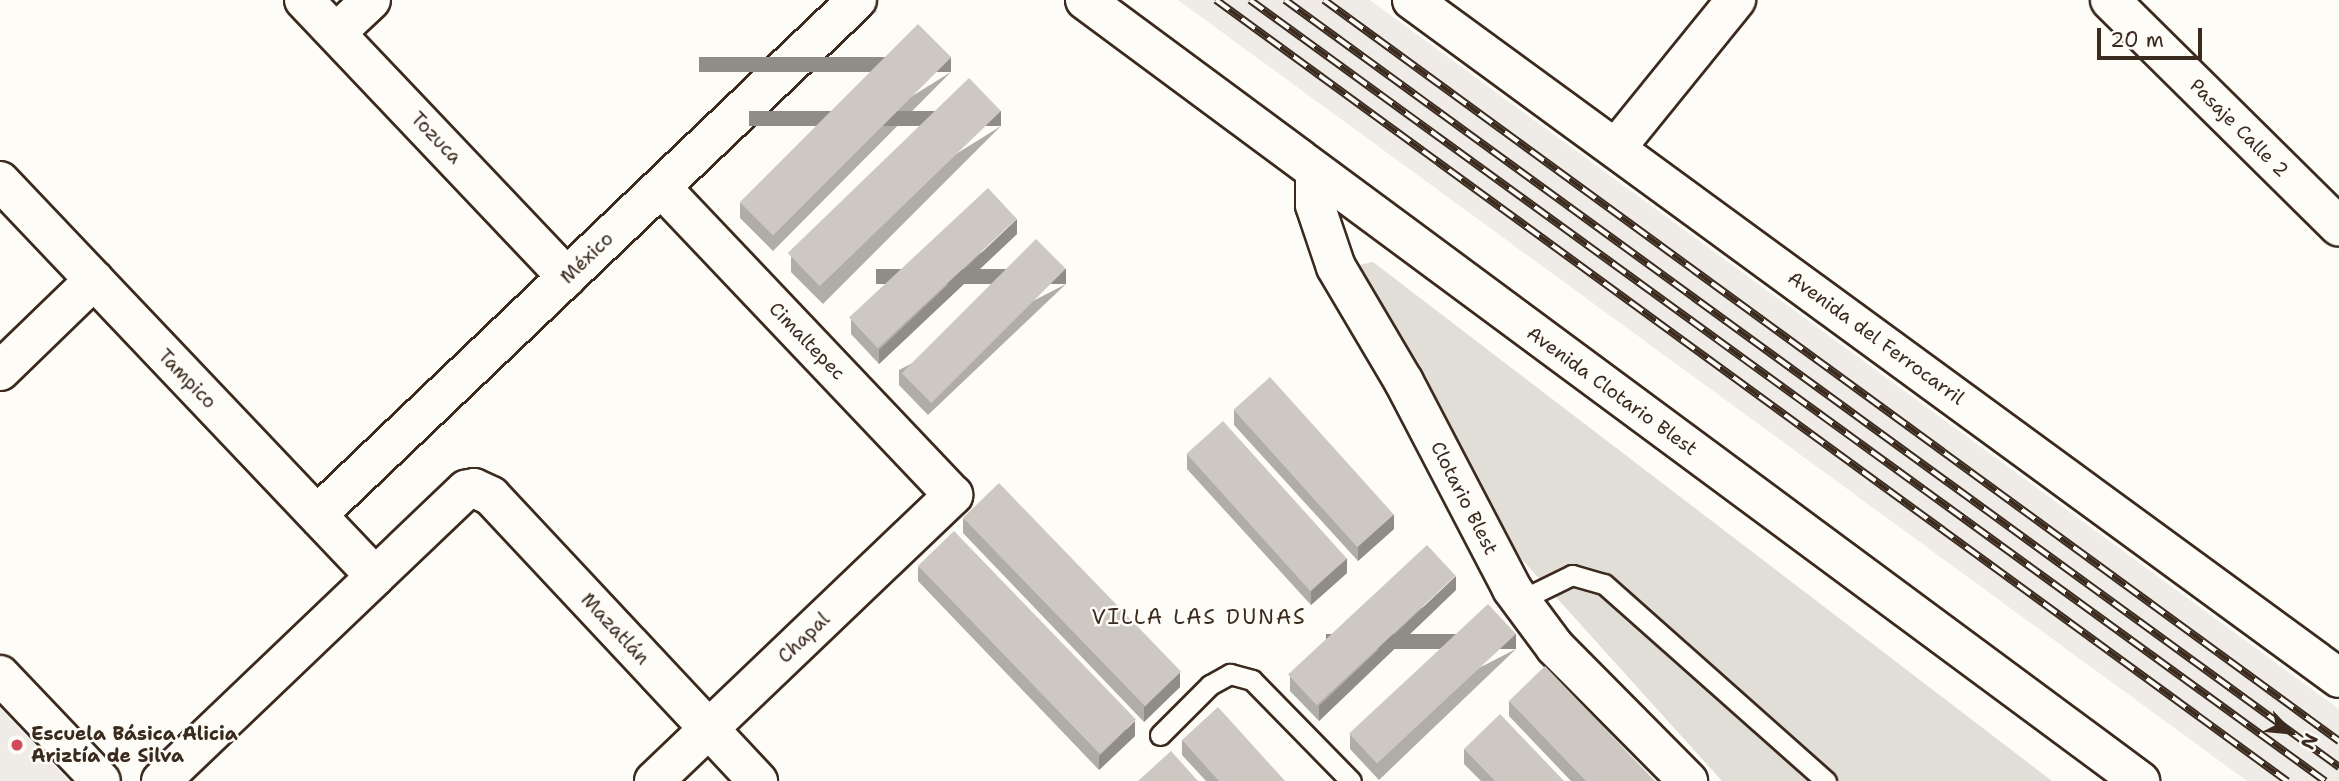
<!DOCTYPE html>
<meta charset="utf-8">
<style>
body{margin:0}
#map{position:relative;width:2339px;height:781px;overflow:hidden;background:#fdfcf7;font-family:"Shantell Sans",sans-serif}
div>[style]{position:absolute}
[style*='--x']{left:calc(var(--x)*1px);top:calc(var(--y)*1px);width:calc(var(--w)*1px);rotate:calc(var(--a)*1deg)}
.built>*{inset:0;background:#efece7}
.green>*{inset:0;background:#e1ded7}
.roads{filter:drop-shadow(2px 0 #3b2a1e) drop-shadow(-2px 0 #3b2a1e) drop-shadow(0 2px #3b2a1e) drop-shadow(0 -2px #3b2a1e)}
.lane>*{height:19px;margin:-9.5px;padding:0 9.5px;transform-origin:9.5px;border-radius:9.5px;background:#fdfcf7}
.street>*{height:38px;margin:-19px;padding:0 19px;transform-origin:19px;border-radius:19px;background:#fdfcf7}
.secondary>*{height:38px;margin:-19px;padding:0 19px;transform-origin:19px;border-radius:19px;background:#fdfcf7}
.rail>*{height:8px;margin-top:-4px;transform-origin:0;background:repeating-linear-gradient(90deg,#fdfcf7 0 16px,#3b2a1e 0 32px);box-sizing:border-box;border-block:2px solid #3b2a1e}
.wall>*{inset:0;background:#b0aca7}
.shaded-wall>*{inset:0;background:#908c88;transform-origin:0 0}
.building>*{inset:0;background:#cdc8c2;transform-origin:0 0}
.dots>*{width:19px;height:19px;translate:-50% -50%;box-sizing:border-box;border:4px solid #fdfcf7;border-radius:50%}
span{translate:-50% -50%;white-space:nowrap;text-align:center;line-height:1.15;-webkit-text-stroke:5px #fdfcf7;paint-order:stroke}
.street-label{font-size:19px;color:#3b2a1e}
.poi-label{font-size:19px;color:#3b2a1e;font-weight:700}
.left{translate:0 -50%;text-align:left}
.neighbourhood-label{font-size:21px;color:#3b2a1e;letter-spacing:2px}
.north{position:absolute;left:2255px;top:697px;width:70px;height:70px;-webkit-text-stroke:5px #fdfcf7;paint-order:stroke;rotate:116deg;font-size:19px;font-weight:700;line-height:28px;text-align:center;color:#3b2a1e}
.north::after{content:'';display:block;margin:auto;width:24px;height:32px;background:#3b2a1e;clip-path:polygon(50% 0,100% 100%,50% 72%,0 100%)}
.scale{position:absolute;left:2097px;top:28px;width:105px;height:32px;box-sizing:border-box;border:4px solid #3b2a1e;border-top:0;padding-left:9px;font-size:21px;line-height:24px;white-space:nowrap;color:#3b2a1e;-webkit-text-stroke:5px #fdfcf7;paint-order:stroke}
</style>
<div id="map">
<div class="built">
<div style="clip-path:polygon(1178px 0,1370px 0,2339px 709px,2339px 781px,2247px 781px)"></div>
<div style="clip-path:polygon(0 708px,69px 781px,0 781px)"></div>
</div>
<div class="green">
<div style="clip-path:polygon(1373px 262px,2052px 781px,1722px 781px,1517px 554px,1359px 265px)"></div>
</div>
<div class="roads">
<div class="lane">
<div style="--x:1519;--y:601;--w:59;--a:-26.1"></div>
<div style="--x:1572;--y:575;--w:33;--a:16"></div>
<div style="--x:1604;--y:584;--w:297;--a:41.6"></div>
<div style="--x:1160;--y:735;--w:71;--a:-45"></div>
<div style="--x:1210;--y:685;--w:23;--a:-29"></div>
<div style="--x:1230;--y:674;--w:23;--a:15"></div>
<div style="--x:1252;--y:680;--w:141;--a:45.6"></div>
</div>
<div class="street">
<div style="--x:304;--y:0;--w:382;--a:46.5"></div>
<div style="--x:2110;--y:0;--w:322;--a:44.7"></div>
<div style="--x:336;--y:33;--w:48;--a:-43.3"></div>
<div style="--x:1616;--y:148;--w:191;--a:-51"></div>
<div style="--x:1315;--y:171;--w:34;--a:90"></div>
<div style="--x:1315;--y:205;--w:65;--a:71.3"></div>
<div style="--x:1336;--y:267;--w:134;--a:59.4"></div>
<div style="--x:1404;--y:382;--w:233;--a:62.4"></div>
<div style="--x:1512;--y:589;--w:72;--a:53.4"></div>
<div style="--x:1555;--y:647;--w:189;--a:45.2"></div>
<div style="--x:0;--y:181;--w:545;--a:46.49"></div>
<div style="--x:0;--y:371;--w:131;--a:-44.1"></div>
<div style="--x:317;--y:515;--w:746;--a:-43.64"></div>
<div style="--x:0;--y:675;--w:146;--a:46.4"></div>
<div style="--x:161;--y:781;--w:422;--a:-43.7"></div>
<div style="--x:466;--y:490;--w:8;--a:-14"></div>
<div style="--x:474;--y:488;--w:19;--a:25"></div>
<div style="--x:491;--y:496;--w:391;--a:46.9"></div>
<div style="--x:654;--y:781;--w:414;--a:-43.7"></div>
<div style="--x:953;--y:495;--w:424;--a:-133.5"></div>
</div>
<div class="secondary">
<div style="--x:1085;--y:0;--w:1313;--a:36.51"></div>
<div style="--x:1412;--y:0;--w:1148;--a:36.18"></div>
</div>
</div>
<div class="rail">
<div style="--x:1216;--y:0;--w:1326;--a:36.1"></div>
<div style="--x:1250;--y:0;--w:1329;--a:36"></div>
<div style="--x:1285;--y:0;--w:1304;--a:36.04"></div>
<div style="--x:1324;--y:0;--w:1257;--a:36.13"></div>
</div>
<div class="wall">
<div style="clip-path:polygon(951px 72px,773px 251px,740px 218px,740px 203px)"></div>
<div style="clip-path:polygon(1001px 126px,823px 304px,791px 272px,791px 257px)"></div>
<div style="clip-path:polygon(1017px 234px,879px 364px,851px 334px,851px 319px)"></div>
<div style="clip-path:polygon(1066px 284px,928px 415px,899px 385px,899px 370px)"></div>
<div style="clip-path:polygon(1234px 410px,1394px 529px,1358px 561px,1234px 425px)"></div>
<div style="clip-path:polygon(1187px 454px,1347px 573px,1311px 605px,1187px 469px)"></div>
<div style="clip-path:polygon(963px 518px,1180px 687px,1144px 722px,963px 533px)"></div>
<div style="clip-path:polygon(918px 566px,1135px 736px,1099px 770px,918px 581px)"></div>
<div style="clip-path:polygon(1456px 590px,1319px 721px,1290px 691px,1290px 676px)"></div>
<div style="clip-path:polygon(1516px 649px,1379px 780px,1350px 749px,1350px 734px)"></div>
<div style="clip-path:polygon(1509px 701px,1655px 781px,1571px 781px,1509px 716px)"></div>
<div style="clip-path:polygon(1182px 740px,1285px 781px,1206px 781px,1182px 755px)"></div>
<div style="clip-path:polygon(1464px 749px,1564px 781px,1481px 781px,1464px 764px)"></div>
</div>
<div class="shaded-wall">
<div style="left:951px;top:57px;width:15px;height:252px;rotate:90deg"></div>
<div style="left:1001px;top:111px;width:15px;height:252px;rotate:90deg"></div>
<div style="clip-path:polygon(1017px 219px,1017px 234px,879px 364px,879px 350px)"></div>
<div style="left:1066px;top:269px;width:15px;height:190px;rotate:90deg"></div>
<div style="clip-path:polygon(1394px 514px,1394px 529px,1358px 561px,1358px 546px)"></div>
<div style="clip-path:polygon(1347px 558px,1347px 573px,1311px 605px,1311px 591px)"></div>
<div style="clip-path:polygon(1456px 576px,1456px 590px,1319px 721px,1319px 706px)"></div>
<div style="left:1516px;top:634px;width:15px;height:190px;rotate:90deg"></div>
<div style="clip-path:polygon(1180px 672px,1180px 687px,1144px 722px,1144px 707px)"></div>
<div style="clip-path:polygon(1135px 721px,1135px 736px,1099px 770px,1099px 756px)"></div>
</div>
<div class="building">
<div style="left:918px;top:24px;width:47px;height:252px;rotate:45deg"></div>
<div style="left:969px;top:78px;width:46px;height:252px;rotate:46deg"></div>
<div style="left:988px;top:188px;width:42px;height:190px;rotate:47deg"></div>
<div style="left:1036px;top:239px;width:42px;height:190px;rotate:45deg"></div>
<div style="left:1270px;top:377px;width:185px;height:49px;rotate:48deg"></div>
<div style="left:1223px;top:421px;width:185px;height:49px;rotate:48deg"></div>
<div style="left:999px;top:483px;width:262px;height:50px;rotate:46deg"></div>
<div style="left:954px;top:531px;width:262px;height:50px;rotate:46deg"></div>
<div style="left:1427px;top:545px;width:42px;height:190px;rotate:47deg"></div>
<div style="left:1488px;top:604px;width:41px;height:190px;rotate:47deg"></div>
<div style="clip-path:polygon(1545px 666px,1655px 781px,1586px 781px,1509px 701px)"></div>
<div style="clip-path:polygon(1218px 707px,1285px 781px,1219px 781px,1182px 740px)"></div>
<div style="clip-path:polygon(1500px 714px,1564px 781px,1495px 781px,1464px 749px)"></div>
<div style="clip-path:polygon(1171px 751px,1198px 781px,1138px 781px)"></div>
</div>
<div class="dots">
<div style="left:17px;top:745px;background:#d1495b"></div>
</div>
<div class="street-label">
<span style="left:2239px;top:128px;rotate:45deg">Pasaje Calle 2</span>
<span style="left:436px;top:138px;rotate:46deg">Tozuca</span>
<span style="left:587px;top:258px;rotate:-44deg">México</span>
<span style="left:1876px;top:338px;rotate:36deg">Avenida del Ferrocarril</span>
<span style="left:807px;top:341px;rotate:46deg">Cimaltepec</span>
<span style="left:187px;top:379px;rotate:46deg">Tampico</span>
<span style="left:1612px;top:391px;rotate:36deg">Avenida Clotario Blest</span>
<span style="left:1464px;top:498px;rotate:63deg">Clotario Blest</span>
<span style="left:615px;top:629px;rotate:47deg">Mazatlán</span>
<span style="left:804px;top:638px;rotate:-44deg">Chapal</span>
</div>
<div class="poi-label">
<span class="left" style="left:31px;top:745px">Escuela Básica Alicia<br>Ariztía de Silva</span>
</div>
<div class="neighbourhood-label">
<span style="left:1199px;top:617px">VILLA LAS DUNAS</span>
</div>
<div class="north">N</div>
<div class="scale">20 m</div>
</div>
